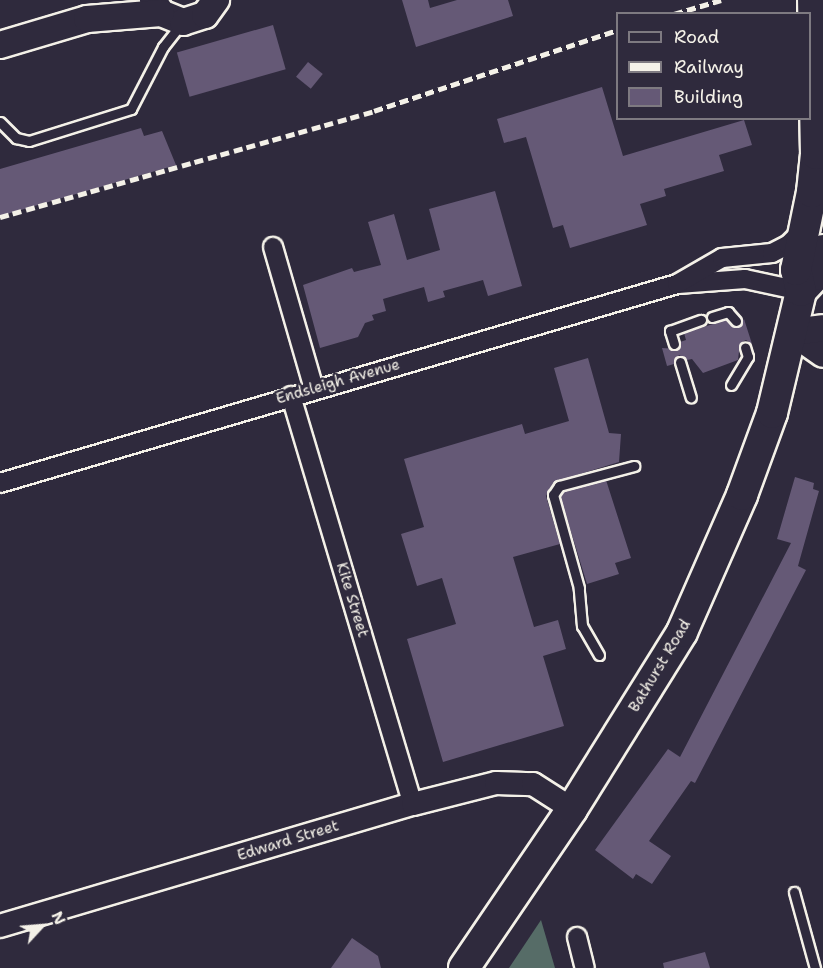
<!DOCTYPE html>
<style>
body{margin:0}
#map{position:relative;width:823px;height:968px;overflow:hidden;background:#2f2a3d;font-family:"Shantell Sans",sans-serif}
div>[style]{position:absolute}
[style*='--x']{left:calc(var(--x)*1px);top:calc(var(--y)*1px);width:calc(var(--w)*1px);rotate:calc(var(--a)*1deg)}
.green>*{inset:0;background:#566c67}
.building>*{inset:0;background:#655976;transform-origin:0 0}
.roads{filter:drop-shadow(2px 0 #f4f1e8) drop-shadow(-2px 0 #f4f1e8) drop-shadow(0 2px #f4f1e8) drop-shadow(0 -2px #f4f1e8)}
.service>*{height:9px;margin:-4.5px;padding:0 4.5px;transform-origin:4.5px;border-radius:4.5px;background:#2f2a3d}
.minor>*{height:18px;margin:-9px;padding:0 9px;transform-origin:9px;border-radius:9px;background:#2f2a3d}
.tertiary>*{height:22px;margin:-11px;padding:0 11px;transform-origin:11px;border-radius:11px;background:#2f2a3d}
.secondary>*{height:26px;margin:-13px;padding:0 13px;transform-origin:13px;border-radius:13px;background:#2f2a3d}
.trunk>*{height:30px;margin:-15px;padding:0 15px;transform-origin:15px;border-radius:15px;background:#2f2a3d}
.rail>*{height:4.5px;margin-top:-2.25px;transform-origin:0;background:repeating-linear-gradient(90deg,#f4f1e8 0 9px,transparent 0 13.5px)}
span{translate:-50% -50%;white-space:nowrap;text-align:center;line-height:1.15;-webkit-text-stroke:4.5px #2f2a3d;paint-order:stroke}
.street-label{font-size:15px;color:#f4f1e8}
.legend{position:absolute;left:616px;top:12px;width:195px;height:108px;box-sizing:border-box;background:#2f2a3d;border:2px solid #7e7a81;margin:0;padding:8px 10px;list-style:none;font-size:18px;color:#f4f1e8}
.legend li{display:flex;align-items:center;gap:12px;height:30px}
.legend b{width:30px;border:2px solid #7e7a81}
.north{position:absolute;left:12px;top:896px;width:60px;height:60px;-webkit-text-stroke:4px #2f2a3d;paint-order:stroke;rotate:64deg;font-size:16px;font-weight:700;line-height:24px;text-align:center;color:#f4f1e8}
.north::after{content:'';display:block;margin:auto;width:21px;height:27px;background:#f4f1e8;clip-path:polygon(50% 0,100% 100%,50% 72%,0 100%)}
</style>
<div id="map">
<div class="green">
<div style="clip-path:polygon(541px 920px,555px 968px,509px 968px)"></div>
</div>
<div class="building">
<div style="clip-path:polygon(402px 0,428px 0,430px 8px,457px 0,508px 0,513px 16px,416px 47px)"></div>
<div style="left:273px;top:25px;width:46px;height:100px;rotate:74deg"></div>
<div style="left:308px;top:62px;width:19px;height:19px;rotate:39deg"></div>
<div style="clip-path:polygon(602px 87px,623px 156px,744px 120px,752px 145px,719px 155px,724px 171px,664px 189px,666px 196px,640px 204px,647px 225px,570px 248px,563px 225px,553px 228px,526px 137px,504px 143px,497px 119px)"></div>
<div style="clip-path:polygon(141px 128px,144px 136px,162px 131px,176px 165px,0 216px,0 169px)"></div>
<div style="clip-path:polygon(495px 191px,522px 286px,488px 296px,483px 280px,443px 291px,445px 297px,428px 302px,424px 287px,383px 299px,386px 311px,372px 315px,374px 320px,365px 323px,358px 337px,320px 348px,303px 285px,352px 268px,354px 272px,381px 265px,368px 222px,394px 214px,407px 260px,440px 250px,429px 209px)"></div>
<div style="clip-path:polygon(744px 319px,752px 344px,746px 340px,740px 343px,738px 360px,703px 373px,692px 359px,687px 360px,679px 355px,674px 364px,667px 366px,662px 348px,678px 349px,680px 342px,686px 340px,684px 333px,726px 320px,738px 327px)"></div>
<div style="clip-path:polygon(588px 358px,609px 433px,621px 434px,619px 462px,554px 482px,546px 496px,560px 544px,513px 557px,534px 627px,558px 620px,566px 649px,543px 656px,564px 726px,443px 762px,407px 639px,456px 624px,442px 578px,417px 586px,401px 534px,424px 527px,404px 459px,522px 424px,525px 434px,569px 421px,554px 368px)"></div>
<div style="clip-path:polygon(795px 477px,814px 483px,813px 489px,819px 491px,798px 566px,806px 570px,695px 783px,691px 781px,649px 841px,671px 856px,652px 884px,636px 874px,633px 879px,595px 850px,668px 749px,680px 757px,791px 543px,777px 539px)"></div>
<div style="clip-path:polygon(606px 480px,631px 558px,615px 563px,619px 574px,587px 584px,560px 496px,563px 492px)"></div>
<div style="clip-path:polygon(352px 938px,378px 956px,381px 968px,331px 968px)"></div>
<div style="clip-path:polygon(705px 952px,710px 968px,664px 968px,663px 963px)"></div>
</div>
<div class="roads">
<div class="service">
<div style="--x:0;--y:122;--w:23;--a:45"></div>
<div style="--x:16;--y:138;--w:13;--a:13"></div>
<div style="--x:29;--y:141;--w:107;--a:-17.4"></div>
<div style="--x:131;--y:109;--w:70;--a:-62.7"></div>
<div style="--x:163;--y:47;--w:29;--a:-52"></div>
<div style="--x:712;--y:317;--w:17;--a:-17"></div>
<div style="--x:728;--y:312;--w:12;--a:48"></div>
<div style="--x:674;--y:344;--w:14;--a:-107"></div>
<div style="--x:670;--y:331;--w:33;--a:-20"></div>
<div style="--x:680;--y:362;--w:37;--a:73"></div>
<div style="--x:731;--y:385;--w:33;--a:-59"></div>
<div style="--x:748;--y:357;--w:10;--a:-107"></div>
<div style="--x:599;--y:655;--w:34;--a:-120"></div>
<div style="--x:582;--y:626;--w:38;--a:-95"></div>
<div style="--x:579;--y:588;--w:97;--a:-105.6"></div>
<div style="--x:553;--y:495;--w:11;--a:-56"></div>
<div style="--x:559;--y:486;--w:78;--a:-14.9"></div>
<div style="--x:794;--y:892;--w:79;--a:74.6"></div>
</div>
<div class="minor">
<div style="--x:273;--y:247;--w:148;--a:73.9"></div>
<div style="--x:678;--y:284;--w:67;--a:-4.3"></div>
<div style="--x:745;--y:279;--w:57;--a:12.1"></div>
<div style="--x:291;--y:396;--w:426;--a:73.4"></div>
<div style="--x:0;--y:483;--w:706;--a:-16.38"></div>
<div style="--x:677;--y:284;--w:52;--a:-30"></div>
<div style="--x:722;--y:258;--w:50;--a:-5.7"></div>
<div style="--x:772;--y:253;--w:18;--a:-27"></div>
<div style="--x:788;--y:245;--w:21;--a:-45"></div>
<div style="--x:577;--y:937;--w:32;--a:76"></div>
</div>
<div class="tertiary">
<div style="--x:0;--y:926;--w:431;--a:-16.5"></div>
<div style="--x:413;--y:804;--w:86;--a:-14.2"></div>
<div style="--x:496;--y:783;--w:37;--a:2"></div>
<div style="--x:533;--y:784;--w:46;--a:32.7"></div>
</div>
<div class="secondary">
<div style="--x:153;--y:0;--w:15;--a:58"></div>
<div style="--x:161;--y:13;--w:24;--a:22"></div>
<div style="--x:183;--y:22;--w:23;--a:-18"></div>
<div style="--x:205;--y:15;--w:19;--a:-54"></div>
<div style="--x:0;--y:45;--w:91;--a:-16.6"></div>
<div style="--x:87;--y:19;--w:74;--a:-4.6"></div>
<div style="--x:792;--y:332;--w:38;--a:35"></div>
<div style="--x:792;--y:332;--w:31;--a:-7"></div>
</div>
<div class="trunk">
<div style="--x:801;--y:291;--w:22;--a:-47"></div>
<div style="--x:816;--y:275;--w:26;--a:-74"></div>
<div style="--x:464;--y:968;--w:192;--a:-55.8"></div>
<div style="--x:572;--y:809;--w:208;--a:-58.1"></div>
<div style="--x:682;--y:632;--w:150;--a:-66.3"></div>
<div style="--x:742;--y:495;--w:87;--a:-69.9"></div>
<div style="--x:772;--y:413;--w:125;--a:-76.6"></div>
<div style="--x:801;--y:291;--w:22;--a:-103"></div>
<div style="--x:796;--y:270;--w:80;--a:-78.4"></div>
<div style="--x:812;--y:192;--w:38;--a:-84"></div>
<div style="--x:816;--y:154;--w:154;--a:-91.1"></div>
</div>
</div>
<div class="rail">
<div style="--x:674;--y:14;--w:49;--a:-16.6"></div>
<div style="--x:0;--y:217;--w:389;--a:-15.8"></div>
<div style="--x:374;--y:111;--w:257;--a:-18.4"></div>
</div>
<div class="street-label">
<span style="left:338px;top:382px;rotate:-16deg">Endsleigh Avenue</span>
<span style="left:352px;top:600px;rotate:73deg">Kite Street</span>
<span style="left:660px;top:666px;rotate:-59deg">Bathurst Road</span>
<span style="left:288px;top:841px;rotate:-17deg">Edward Street</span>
</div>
<ul class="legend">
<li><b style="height:8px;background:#2f2a3d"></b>Road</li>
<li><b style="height:8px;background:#f4f1e8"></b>Railway</li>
<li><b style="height:16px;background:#655976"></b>Building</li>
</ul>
<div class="north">N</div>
</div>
